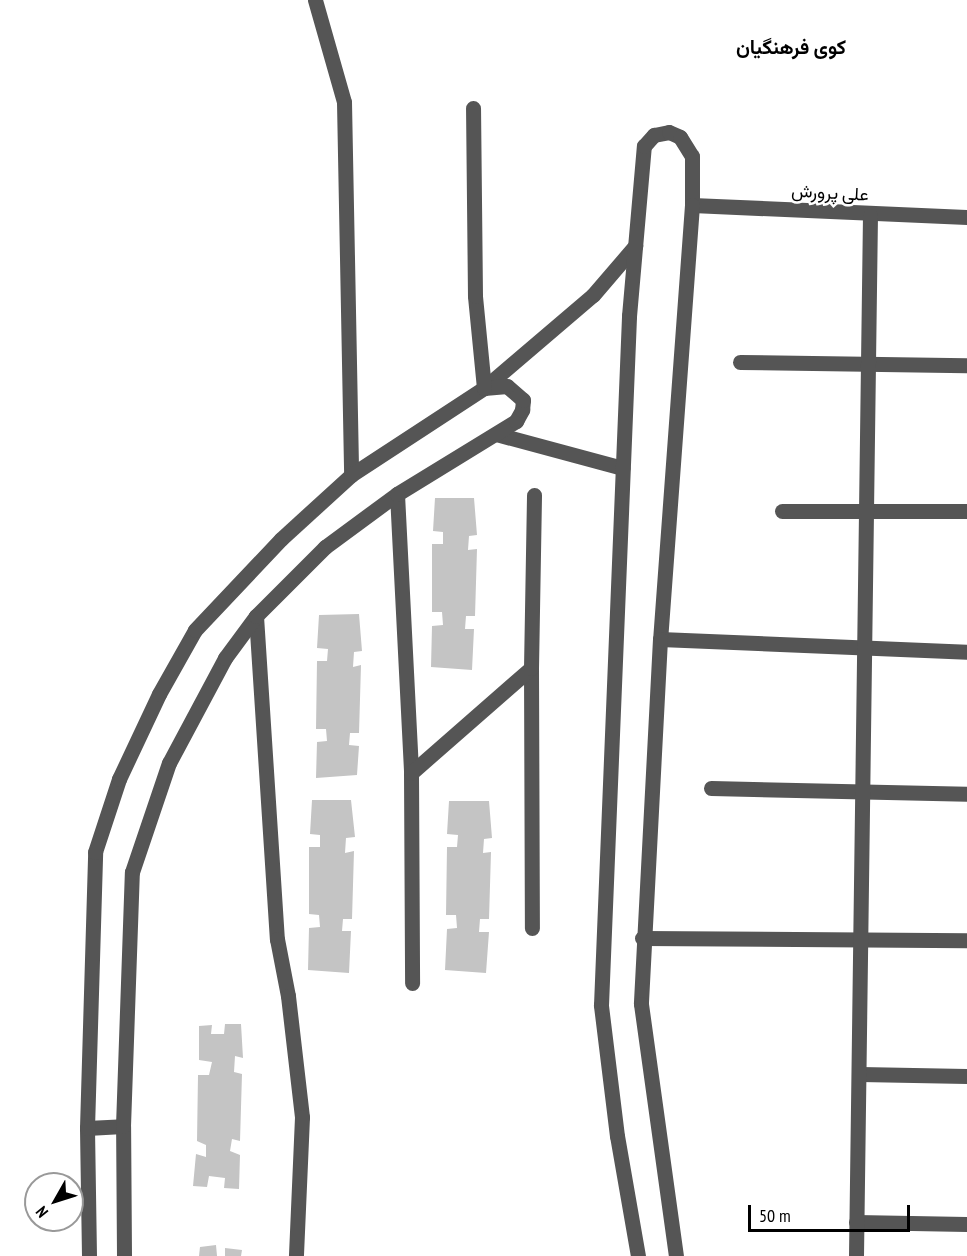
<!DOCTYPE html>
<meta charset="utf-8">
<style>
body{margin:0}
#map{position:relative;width:967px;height:1256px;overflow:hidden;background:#fff;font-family:"PT Sans Narrow",Vazirmatn,sans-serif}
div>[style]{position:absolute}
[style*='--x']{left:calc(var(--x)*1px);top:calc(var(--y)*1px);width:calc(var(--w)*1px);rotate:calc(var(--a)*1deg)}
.building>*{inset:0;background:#c4c4c4}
.minor>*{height:15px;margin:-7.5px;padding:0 7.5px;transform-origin:7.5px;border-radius:7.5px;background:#555}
span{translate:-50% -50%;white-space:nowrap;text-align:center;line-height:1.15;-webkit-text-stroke:5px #fff;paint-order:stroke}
.street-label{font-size:18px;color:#000}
.neighbourhood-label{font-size:20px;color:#000;font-weight:700}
.north{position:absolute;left:24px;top:1172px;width:60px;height:60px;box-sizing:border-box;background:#fff;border:2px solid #999;border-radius:50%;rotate:231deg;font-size:16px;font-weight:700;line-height:24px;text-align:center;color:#000}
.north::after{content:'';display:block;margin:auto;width:21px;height:27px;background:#000;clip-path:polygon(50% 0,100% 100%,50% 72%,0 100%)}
.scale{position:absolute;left:748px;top:1205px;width:162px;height:27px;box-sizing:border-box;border:3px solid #000;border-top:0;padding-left:8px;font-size:18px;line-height:21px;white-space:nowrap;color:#000;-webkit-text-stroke:4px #fff;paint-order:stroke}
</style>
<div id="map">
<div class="building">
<div style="clip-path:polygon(435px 498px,474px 498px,477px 535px,469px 536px,468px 550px,477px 549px,475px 616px,466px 616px,465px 629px,474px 629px,472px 670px,431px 667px,432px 626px,443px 625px,442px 612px,432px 612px,432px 544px,443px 544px,443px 532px,433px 531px)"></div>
<div style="clip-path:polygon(359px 614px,362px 651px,354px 652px,353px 667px,361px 665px,359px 733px,350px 733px,349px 745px,359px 746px,357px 775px,316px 778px,317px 742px,327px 741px,326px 729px,316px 729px,317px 661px,327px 661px,328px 649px,317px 648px,319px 615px)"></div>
<div style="clip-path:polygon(312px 800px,351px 800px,355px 837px,346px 838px,345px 853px,354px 851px,352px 919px,343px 919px,342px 931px,351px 931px,349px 973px,308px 970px,309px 928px,320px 927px,319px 915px,309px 914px,309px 847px,320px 847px,320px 835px,310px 834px)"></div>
<div style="clip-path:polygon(449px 801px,489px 801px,492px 838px,484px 839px,483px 853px,491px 852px,489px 919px,480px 919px,479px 932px,489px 932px,486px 973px,445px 970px,447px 929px,457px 928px,456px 915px,446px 915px,447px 847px,457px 847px,458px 835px,447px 834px)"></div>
<div style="clip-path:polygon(225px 1024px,241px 1024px,243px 1058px,235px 1056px,234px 1072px,242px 1074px,240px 1141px,232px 1139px,230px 1151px,240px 1155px,239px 1189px,224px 1188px,225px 1178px,209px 1176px,207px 1187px,193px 1186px,196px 1154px,206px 1157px,206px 1145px,197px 1141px,198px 1075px,209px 1075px,212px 1062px,199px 1060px,199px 1026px,212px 1025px,211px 1034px,224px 1034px)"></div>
<div style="clip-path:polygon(216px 1245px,217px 1256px,199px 1256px,200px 1247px)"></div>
<div style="clip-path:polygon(225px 1248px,242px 1250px,241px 1256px,225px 1256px)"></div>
</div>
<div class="minor">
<div style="--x:315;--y:0;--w:106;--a:74.1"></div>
<div style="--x:344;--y:102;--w:373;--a:88.9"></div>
<div style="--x:692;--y:205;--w:275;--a:2.5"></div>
<div style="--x:740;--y:362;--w:227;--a:0.8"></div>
<div style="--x:496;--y:434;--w:131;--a:15"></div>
<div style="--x:397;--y:494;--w:279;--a:87.1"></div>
<div style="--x:411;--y:773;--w:210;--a:89.7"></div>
<div style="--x:782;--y:511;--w:185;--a:0"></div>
<div style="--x:256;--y:616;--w:324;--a:86.3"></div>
<div style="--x:277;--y:939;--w:58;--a:79.1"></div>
<div style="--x:288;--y:996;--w:122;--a:83.4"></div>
<div style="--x:302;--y:1117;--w:139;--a:92.5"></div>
<div style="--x:660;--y:639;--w:307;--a:2.4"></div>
<div style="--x:531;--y:668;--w:260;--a:89.8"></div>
<div style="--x:411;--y:773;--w:159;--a:-41.2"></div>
<div style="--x:531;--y:668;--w:173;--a:-89"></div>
<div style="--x:711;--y:788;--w:256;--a:1.3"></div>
<div style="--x:642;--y:938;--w:325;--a:0.4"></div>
<div style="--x:860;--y:1074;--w:107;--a:1.1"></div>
<div style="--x:87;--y:1128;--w:36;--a:-3"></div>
<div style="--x:856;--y:1222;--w:111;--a:1"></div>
<div style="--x:89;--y:1256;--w:128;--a:-90.9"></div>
<div style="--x:87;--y:1128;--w:276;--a:-88.3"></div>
<div style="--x:95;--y:852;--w:77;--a:-71.8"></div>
<div style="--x:119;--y:779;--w:94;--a:-64.8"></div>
<div style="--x:159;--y:694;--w:73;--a:-60.6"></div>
<div style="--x:195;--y:630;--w:125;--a:-46.6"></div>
<div style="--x:281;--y:539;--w:95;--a:-42.4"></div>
<div style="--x:351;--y:475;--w:159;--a:-33.2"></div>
<div style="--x:484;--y:388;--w:143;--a:-40.5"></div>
<div style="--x:593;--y:295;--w:65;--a:-49.4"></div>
<div style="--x:124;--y:1256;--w:130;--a:-90.4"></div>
<div style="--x:123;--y:1126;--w:254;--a:-88"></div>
<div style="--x:132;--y:872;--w:115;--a:-71.3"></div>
<div style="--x:169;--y:763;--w:119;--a:-61.9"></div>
<div style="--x:225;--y:658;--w:52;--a:-53.6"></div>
<div style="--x:256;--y:616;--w:98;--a:-45"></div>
<div style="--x:325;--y:547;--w:89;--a:-36.4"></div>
<div style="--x:397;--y:494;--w:140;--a:-31.5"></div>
<div style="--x:516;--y:421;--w:13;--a:-61"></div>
<div style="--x:522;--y:410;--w:10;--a:-84"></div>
<div style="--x:523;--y:400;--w:21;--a:-139"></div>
<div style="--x:507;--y:386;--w:23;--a:175"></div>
<div style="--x:484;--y:388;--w:92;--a:-95.6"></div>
<div style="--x:475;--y:296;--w:188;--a:-90.6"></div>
<div style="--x:638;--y:1256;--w:122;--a:-99.9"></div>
<div style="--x:617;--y:1136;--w:132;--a:-97"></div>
<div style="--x:601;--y:1005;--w:690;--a:-87.67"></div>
<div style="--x:629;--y:316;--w:171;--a:-85"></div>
<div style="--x:644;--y:146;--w:15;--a:-48"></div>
<div style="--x:654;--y:135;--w:15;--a:-11"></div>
<div style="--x:669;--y:132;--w:12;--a:24"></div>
<div style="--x:680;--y:137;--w:22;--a:58"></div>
<div style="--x:692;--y:156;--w:49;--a:90"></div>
<div style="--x:692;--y:205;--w:435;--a:94.2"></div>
<div style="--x:660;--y:639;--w:365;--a:93"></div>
<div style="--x:641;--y:1004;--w:254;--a:82.1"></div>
<div style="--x:856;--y:1256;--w:1040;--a:-89.23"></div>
</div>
<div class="street-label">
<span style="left:830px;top:193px;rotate:3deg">علی پرورش</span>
</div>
<div class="neighbourhood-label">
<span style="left:791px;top:47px">کوی فرهنگیان</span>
</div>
<div class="north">N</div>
<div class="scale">50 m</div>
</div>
